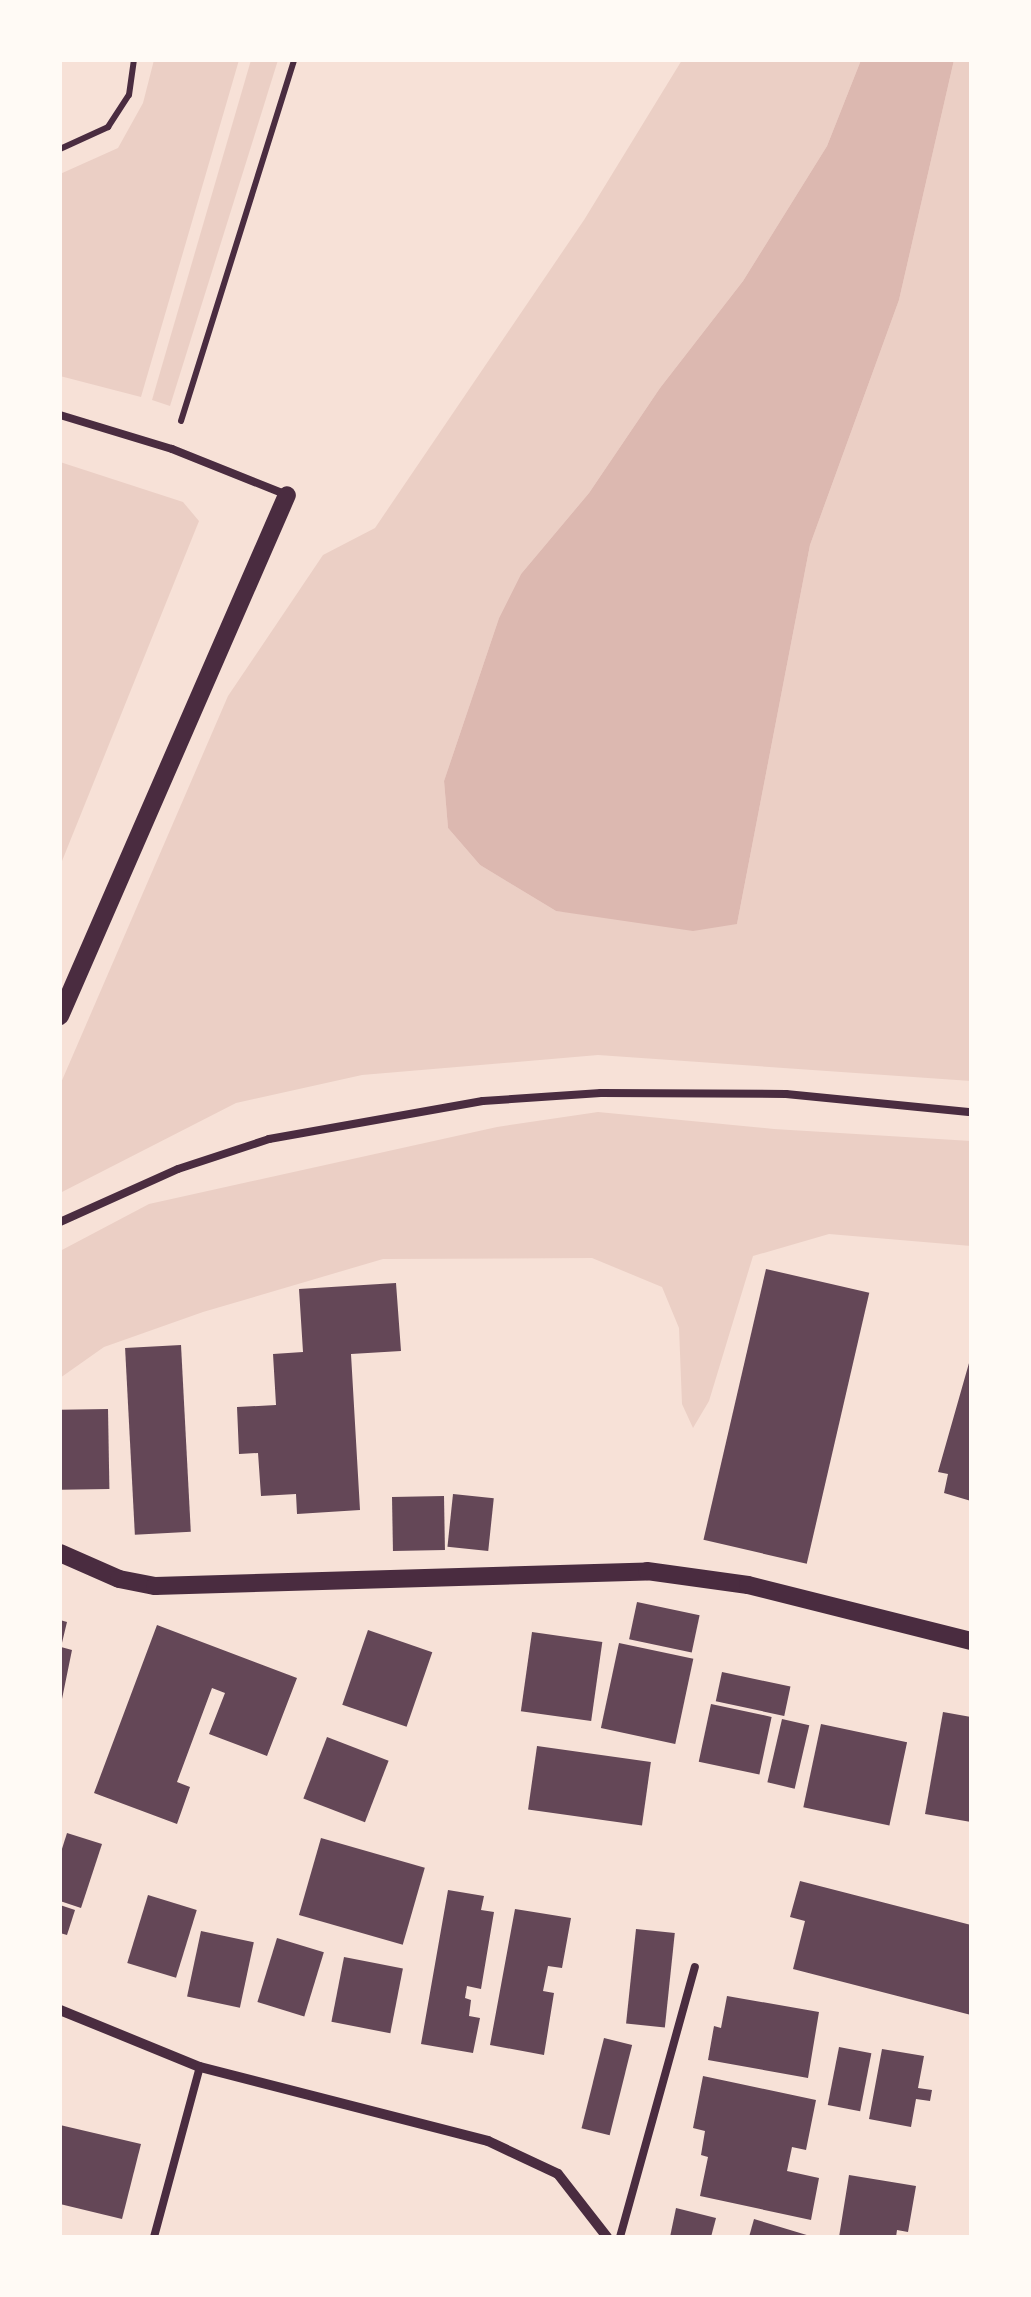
<!DOCTYPE html>
<style>
body{margin:0}
#map{position:relative;width:1031px;height:2297px;overflow:hidden;background:#f7e1d7;font-family:"Noto Serif",serif}
div>[style]{position:absolute}
[style*='--x']{left:calc(var(--x)*1px);top:calc(var(--y)*1px);width:calc(var(--w)*1px);rotate:calc(var(--a)*1deg)}
.green>*{inset:0;background:#ebcfc5}
.water>*{inset:0;background:#dcb8b0}
.building>*{inset:0;background:#644757;transform-origin:0 0}
.path>*{height:6px;margin:-3px;padding:0 3px;transform-origin:3px;border-radius:3px;background:#4a2c40}
.service>*{height:8px;margin:-4px;padding:0 4px;transform-origin:4px;border-radius:4px;background:#4a2c40}
.minor>*{height:10px;margin:-5px;padding:0 5px;transform-origin:5px;border-radius:5px;background:#4a2c40}
.tertiary>*{height:18px;margin:-9px;padding:0 9px;transform-origin:9px;border-radius:9px;background:#4a2c40}
span{translate:-50% -50%;white-space:nowrap;text-align:center;line-height:1.15;-webkit-text-stroke:10px #fffaf5;paint-order:stroke}
.frame{position:absolute;inset:0;border:62px solid #fffaf5;pointer-events:none}
</style>
<div id="map">
<div class="green">
<div style="clip-path:polygon(154px 60px,239px 60px,141px 397px,60px 376px,60px 174px,118px 148px,143px 103px)"></div>
<div style="clip-path:polygon(251px 60px,278px 60px,170px 406px,152px 400px)"></div>
<div style="clip-path:polygon(682px 60px,861px 60px,827px 146px,743px 281px,660px 388px,589px 493px,521px 574px,499px 618px,444px 781px,448px 828px,480px 865px,556px 911px,737px 924px,810px 545px,899px 300px,954px 60px,971px 60px,971px 1081px,598px 1055px,362px 1075px,236px 1103px,60px 1193px,60px 1085px,228px 696px,323px 555px,375px 528px,584px 220px)"></div>
<div style="clip-path:polygon(60px 462px,183px 502px,199px 521px,60px 866px)"></div>
<div style="clip-path:polygon(598px 1112px,774px 1129px,971px 1141px,971px 1246px,829px 1234px,753px 1256px,709px 1401px,693px 1428px,682px 1404px,679px 1328px,662px 1287px,592px 1258px,383px 1259px,203px 1312px,104px 1347px,60px 1378px,60px 1251px,149px 1204px,497px 1127px)"></div>
</div>
<div class="water">
<div style="clip-path:polygon(861px 60px,954px 60px,899px 300px,810px 545px,737px 924px,693px 931px,556px 911px,480px 865px,448px 828px,444px 781px,499px 618px,521px 574px,589px 493px,660px 388px,743px 281px,827px 146px)"></div>
</div>
<div class="building">
<div style="left:766px;top:1269px;width:106px;height:278px;rotate:13deg"></div>
<div style="clip-path:polygon(396px 1283px,401px 1351px,351px 1354px,360px 1510px,297px 1514px,296px 1494px,261px 1496px,258px 1453px,239px 1454px,237px 1407px,276px 1405px,273px 1354px,303px 1352px,299px 1289px)"></div>
<div style="left:181px;top:1345px;width:187px;height:56px;rotate:87deg"></div>
<div style="clip-path:polygon(971px 1356px,971px 1501px,944px 1493px,948px 1474px,938px 1472px)"></div>
<div style="left:108px;top:1409px;width:80px;height:48px;rotate:89deg"></div>
<div style="left:453px;top:1494px;width:41px;height:53px;rotate:6deg"></div>
<div style="left:444px;top:1496px;width:54px;height:52px;rotate:89deg"></div>
<div style="left:637px;top:1602px;width:64px;height:38px;rotate:12deg"></div>
<div style="clip-path:polygon(60px 1620px,67px 1622px,61px 1647px,72px 1650px,62px 1699px)"></div>
<div style="clip-path:polygon(157px 1625px,297px 1678px,267px 1756px,209px 1734px,225px 1693px,212px 1688px,177px 1782px,190px 1787px,177px 1824px,94px 1793px)"></div>
<div style="left:368px;top:1630px;width:68px;height:79px;rotate:19deg"></div>
<div style="left:532px;top:1632px;width:71px;height:80px;rotate:8deg"></div>
<div style="left:619px;top:1643px;width:76px;height:87px;rotate:12deg"></div>
<div style="left:722px;top:1672px;width:70px;height:30px;rotate:12deg"></div>
<div style="left:711px;top:1704px;width:62px;height:59px;rotate:12deg"></div>
<div style="clip-path:polygon(943px 1712px,971px 1717px,971px 1822px,925px 1814px)"></div>
<div style="left:782px;top:1719px;width:28px;height:65px;rotate:13deg"></div>
<div style="left:821px;top:1724px;width:88px;height:85px;rotate:12deg"></div>
<div style="left:327px;top:1737px;width:66px;height:66px;rotate:21deg"></div>
<div style="left:537px;top:1746px;width:115px;height:64px;rotate:8deg"></div>
<div style="clip-path:polygon(67px 1833px,102px 1844px,81px 1908px,60px 1901px,60px 1855px)"></div>
<div style="left:321px;top:1838px;width:108px;height:80px;rotate:16deg"></div>
<div style="clip-path:polygon(800px 1881px,971px 1925px,971px 2015px,793px 1969px,805px 1921px,790px 1917px)"></div>
<div style="clip-path:polygon(448px 1890px,484px 1896px,481px 1910px,494px 1912px,481px 1989px,467px 1986px,465px 1998px,471px 2000px,469px 2016px,480px 2018px,473px 2053px,421px 2044px)"></div>
<div style="left:148px;top:1895px;width:51px;height:71px;rotate:17deg"></div>
<div style="clip-path:polygon(60px 1905px,75px 1910px,67px 1935px,60px 1933px)"></div>
<div style="clip-path:polygon(515px 1909px,571px 1918px,562px 1968px,548px 1966px,543px 1991px,554px 1993px,544px 2055px,490px 2045px)"></div>
<div style="left:636px;top:1929px;width:39px;height:95px;rotate:6deg"></div>
<div style="left:201px;top:1931px;width:54px;height:67px;rotate:12deg"></div>
<div style="left:277px;top:1938px;width:49px;height:67px;rotate:17deg"></div>
<div style="left:344px;top:1957px;width:60px;height:66px;rotate:11deg"></div>
<div style="clip-path:polygon(727px 1996px,819px 2012px,808px 2078px,708px 2060px,714px 2026px,721px 2028px)"></div>
<div style="left:604px;top:2038px;width:29px;height:93px;rotate:14deg"></div>
<div style="left:839px;top:2047px;width:33px;height:59px;rotate:11deg"></div>
<div style="clip-path:polygon(882px 2049px,924px 2056px,918px 2088px,932px 2090px,930px 2101px,916px 2099px,911px 2127px,869px 2119px)"></div>
<div style="clip-path:polygon(703px 2076px,816px 2100px,806px 2150px,792px 2147px,787px 2171px,819px 2178px,811px 2220px,700px 2196px,708px 2157px,701px 2155px,705px 2131px,693px 2128px)"></div>
<div style="clip-path:polygon(60px 2125px,141px 2144px,122px 2219px,60px 2204px)"></div>
<div style="clip-path:polygon(849px 2175px,916px 2186px,908px 2232px,897px 2230px,896px 2237px,839px 2237px)"></div>
<div style="clip-path:polygon(676px 2208px,716px 2218px,711px 2237px,670px 2237px)"></div>
<div style="clip-path:polygon(754px 2219px,810px 2236px,810px 2237px,749px 2237px)"></div>
</div>
<div class="path">
<div style="--x:60;--y:149;--w:53;--a:-24.6"></div>
<div style="--x:108;--y:127;--w:38;--a:-57"></div>
<div style="--x:129;--y:95;--w:35;--a:-82"></div>
<div style="--x:181;--y:421;--w:378;--a:-72.6"></div>
</div>
<div class="service">
<div style="--x:60;--y:415;--w:117;--a:16.9"></div>
<div style="--x:172;--y:449;--w:124;--a:21.8"></div>
<div style="--x:60;--y:1222;--w:129;--a:-24.2"></div>
<div style="--x:178;--y:1169;--w:96;--a:-18.2"></div>
<div style="--x:269;--y:1139;--w:217;--a:-10.1"></div>
<div style="--x:483;--y:1101;--w:118;--a:-3.9"></div>
<div style="--x:601;--y:1093;--w:185;--a:0.3"></div>
<div style="--x:786;--y:1094;--w:186;--a:5.6"></div>
<div style="--x:154;--y:2237;--w:176;--a:-74.9"></div>
<div style="--x:620;--y:2237;--w:280;--a:-74.5"></div>
</div>
<div class="minor">
<div style="--x:60;--y:2010;--w:151;--a:22.2"></div>
<div style="--x:200;--y:2067;--w:297;--a:14.4"></div>
<div style="--x:488;--y:2141;--w:77;--a:25.2"></div>
<div style="--x:558;--y:2174;--w:80;--a:52.1"></div>
</div>
<div class="tertiary">
<div style="--x:60;--y:1016;--w:568;--a:-66.46"></div>
<div style="--x:60;--y:1553;--w:64;--a:23.8"></div>
<div style="--x:119;--y:1579;--w:37;--a:11"></div>
<div style="--x:155;--y:1586;--w:492;--a:-1.7"></div>
<div style="--x:647;--y:1571;--w:102;--a:7.9"></div>
<div style="--x:748;--y:1585;--w:230;--a:14.1"></div>
</div>
<div class="frame"></div>
</div>
